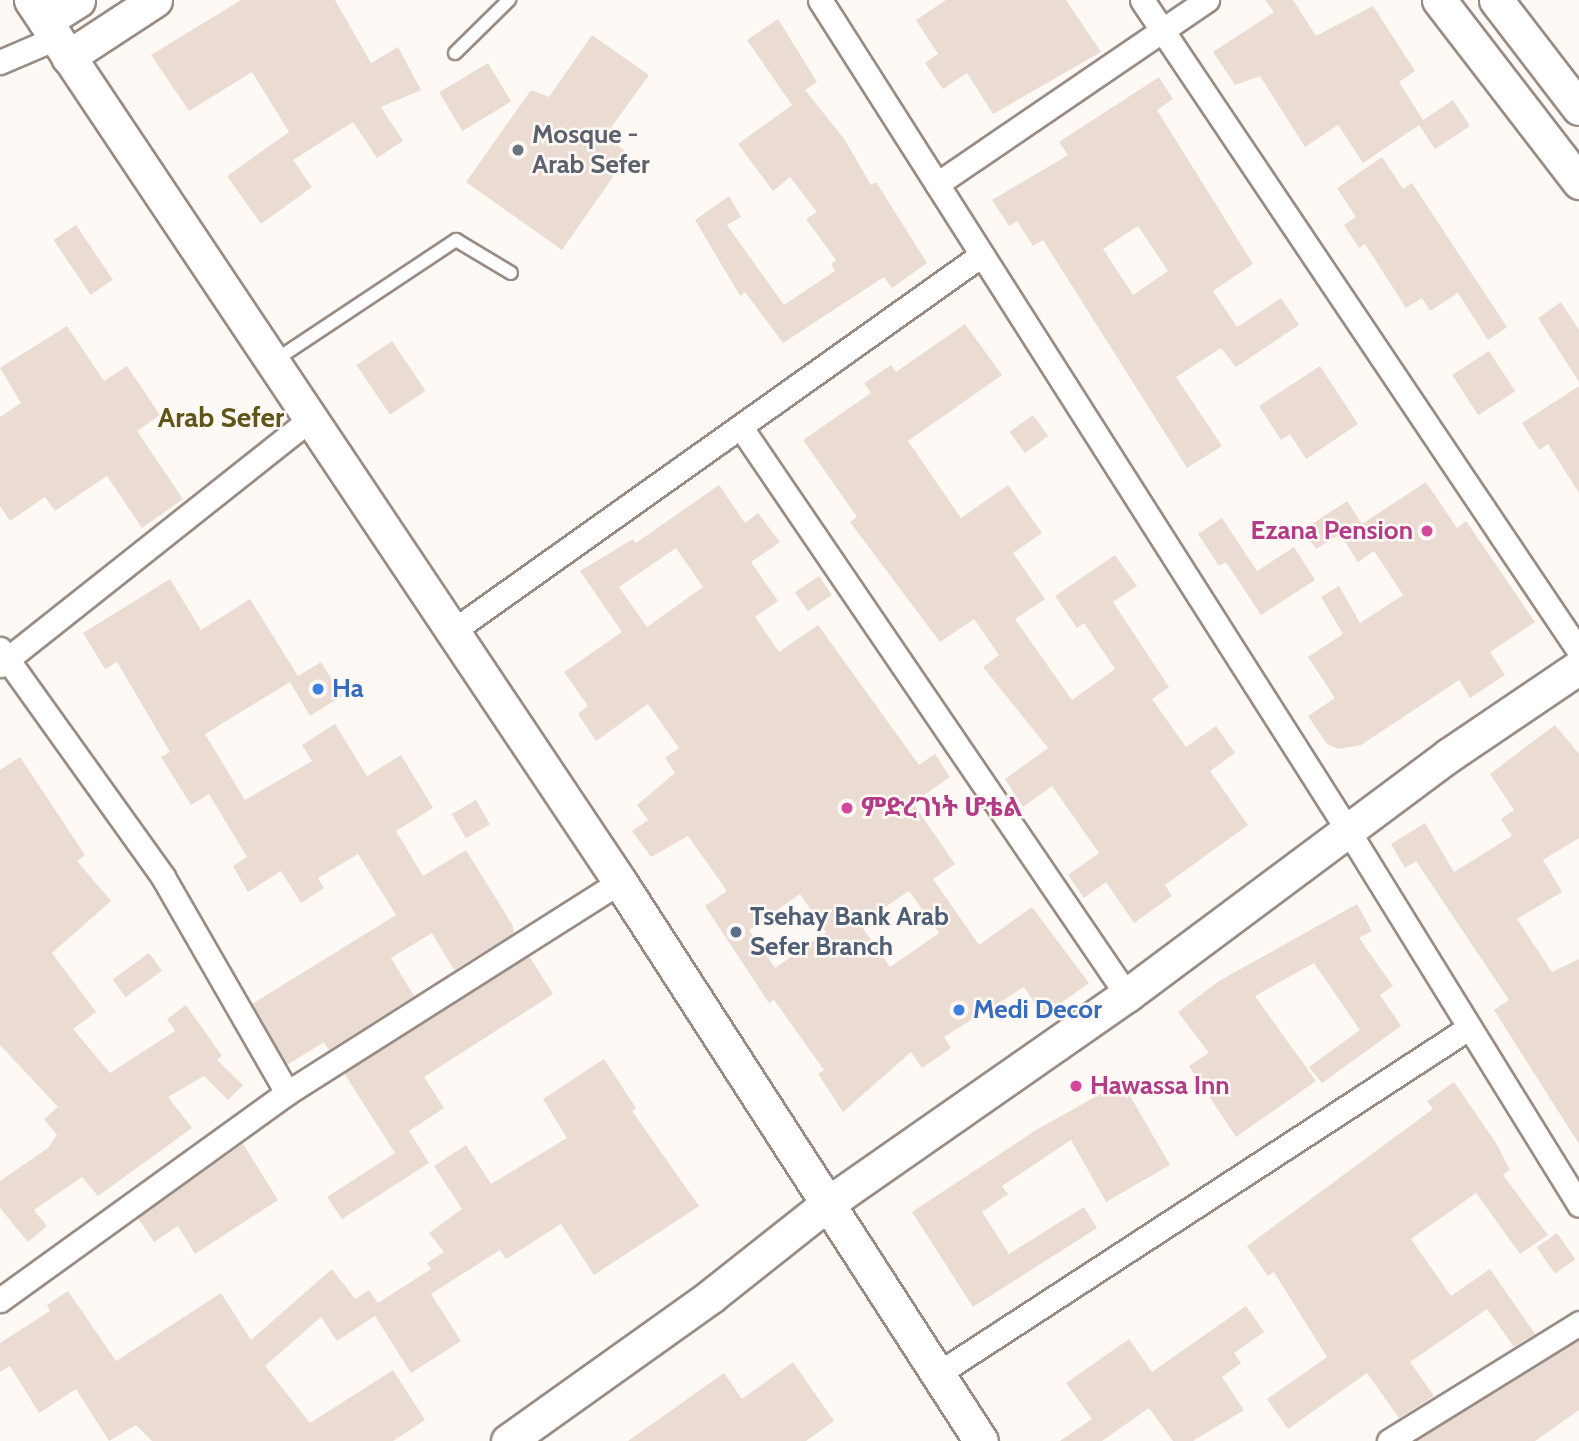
<!DOCTYPE html>
<meta charset="utf-8">
<style>
body{margin:0}
#map{position:relative;width:1579px;height:1441px;overflow:hidden;background:#fef9f5;font-family:Cabin,"Noto Sans Ethiopic",sans-serif}
div>[style]{position:absolute}
[style*='--x']{left:calc(var(--x)*1px);top:calc(var(--y)*1px);width:calc(var(--w)*1px);rotate:calc(var(--a)*1deg)}
.building>*{inset:0;background:#eadcd3;transform-origin:0 0}
.roads{filter:drop-shadow(2px 0 #998c84) drop-shadow(-2px 0 #998c84) drop-shadow(0 2px #998c84) drop-shadow(0 -2px #998c84)}
.lane>*{height:12px;margin:-6px;padding:0 6px;transform-origin:6px;border-radius:6px;background:#fff}
.street>*{height:23px;margin:-11.5px;padding:0 11.5px;transform-origin:11.5px;border-radius:11.5px;background:#fff}
.secondary>*{height:33px;margin:-16.5px;padding:0 16.5px;transform-origin:16.5px;border-radius:16.5px;background:#fff}
.dots>*{width:19px;height:19px;translate:-50% -50%;box-sizing:border-box;border:4px solid #fef9f5;border-radius:50%}
span{translate:-50% -50%;white-space:nowrap;text-align:center;line-height:1.15;-webkit-text-stroke:5px #fef9f5;paint-order:stroke}
.worship-label{font-size:26px;color:#5b616d;font-weight:700}
.left{translate:0 -50%;text-align:left}
.hotel-label{font-size:26px;color:#b23c85;font-weight:700}
.right{translate:-100% -50%;text-align:right}
.shop-label{font-size:26px;color:#366cbe;font-weight:700}
.service-label{font-size:26px;color:#4e5e75;font-weight:700}
.neighbourhood-label{font-size:28px;color:#605518;font-weight:700}
</style>
<div id="map">
<div class="building">
<div style="clip-path:polygon(241px 0,335px 0,371px 63px,398px 47px,421px 90px,381px 107px,403px 141px,377px 158px,353px 122px,293px 160px,312px 187px,261px 224px,227px 176px,289px 132px,252px 72px,189px 111px,151px 55px)"></div>
<div style="clip-path:polygon(946px 0,1066px 0,1101px 52px,993px 114px,967px 73px,943px 89px,925px 63px,938px 54px,916px 20px)"></div>
<div style="clip-path:polygon(1265px 0,1293px 0,1316px 36px,1373px 6px,1415px 71px,1399px 82px,1423px 120px,1453px 100px,1470px 126px,1435px 149px,1419px 125px,1363px 163px,1338px 125px,1305px 147px,1260px 76px,1235px 85px,1213px 52px,1274px 12px)"></div>
<div style="clip-path:polygon(778px 19px,817px 82px,805px 90px,845px 140px,871px 185px,876px 182px,927px 263px,892px 288px,884px 277px,783px 343px,745px 292px,740px 296px,695px 220px,729px 196px,741px 217px,727px 225px,784px 305px,835px 271px,831px 264px,836px 260px,806px 219px,817px 212px,790px 177px,773px 191px,738px 144px,792px 105px,747px 40px)"></div>
<div style="clip-path:polygon(592px 35px,649px 75px,605px 136px,629px 154px,562px 250px,466px 182px,531px 90px,549px 97px)"></div>
<div style="left:488px;top:63px;width:45px;height:57px;rotate:59deg"></div>
<div style="clip-path:polygon(evenodd,1159px 77px,1173px 99px,1157px 110px,1253px 264px,1213px 291px,1237px 327px,1281px 298px,1299px 325px,1236px 367px,1221px 348px,1176px 377px,1222px 446px,1187px 468px,1043px 240px,1033px 246px,1017px 221px,1009px 226px,992px 200px,1068px 155px,1059px 142px,1159px 77px,1138px 226px,1168px 271px,1133px 295px,1103px 249px,1138px 226px)"></div>
<div style="clip-path:polygon(1382px 157px,1403px 189px,1412px 183px,1507px 327px,1488px 340px,1458px 293px,1430px 311px,1422px 298px,1406px 308px,1365px 244px,1359px 248px,1344px 225px,1356px 217px,1337px 188px)"></div>
<div style="left:76px;top:225px;width:66px;height:27px;rotate:56deg"></div>
<div style="clip-path:polygon(1561px 302px,1579px 330px,1579px 382px,1538px 318px)"></div>
<div style="clip-path:polygon(965px 324px,1002px 375px,908px 441px,961px 518px,1008px 485px,1042px 533px,1013px 553px,1045px 599px,1015px 619px,1072px 700px,1115px 669px,1084px 623px,1077px 628px,1055px 596px,1115px 555px,1137px 586px,1113px 602px,1169px 687px,1152px 699px,1186px 747px,1216px 726px,1235px 753px,1210px 771px,1248px 825px,1165px 885px,1172px 896px,1134px 923px,1106px 882px,1084px 898px,1068px 875px,1099px 853px,1052px 786px,1023px 807px,1005px 779px,1048px 748px,983px 667px,999px 655px,974px 619px,940px 642px,850px 522px,857px 517px,803px 440px,871px 393px,864px 383px,891px 365px,896px 372px)"></div>
<div style="clip-path:polygon(67px 326px,104px 381px,127px 366px,160px 415px,137px 431px,183px 499px,142px 528px,107px 476px,55px 511px,45px 497px,10px 521px,0 506px,0 417px,21px 403px,0 368px)"></div>
<div style="left:392px;top:341px;width:60px;height:43px;rotate:56deg"></div>
<div style="left:1489px;top:351px;width:48px;height:44px;rotate:57deg"></div>
<div style="clip-path:polygon(1320px 366px,1358px 424px,1306px 459px,1290px 434px,1281px 440px,1259px 406px)"></div>
<div style="clip-path:polygon(1579px 386px,1579px 493px,1548px 444px,1539px 450px,1522px 423px)"></div>
<div style="left:1033px;top:415px;width:26px;height:29px;rotate:54deg"></div>
<div style="clip-path:polygon(1426px 482px,1457px 528px,1466px 521px,1535px 622px,1490px 652px,1505px 675px,1470px 698px,1459px 680px,1361px 745px,1338px 749px,1327px 744px,1308px 716px,1335px 698px,1308px 657px,1343px 634px,1321px 597px,1339px 586px,1360px 623px,1403px 595px,1374px 551px,1358px 562px,1340px 534px,1316px 549px,1303px 530px,1347px 501px,1362px 524px)"></div>
<div style="clip-path:polygon(evenodd,719px 485px,745px 523px,758px 513px,780px 542px,751px 562px,778px 601px,755px 617px,779px 652px,818px 625px,919px 765px,935px 754px,950px 777px,913px 803px,955px 864px,933px 879px,979px 945px,1032px 907px,1089px 983px,1043px 1016px,1024px 987px,944px 1037px,951px 1048px,922px 1068px,911px 1052px,843px 1112px,818px 1074px,824px 1070px,774px 1000px,769px 1003px,705px 906px,727px 891px,688px 836px,651px 857px,632px 831px,648px 820px,637px 805px,675px 773px,665px 758px,679px 748px,648px 704px,596px 741px,578px 714px,588px 706px,564px 672px,622px 632px,580px 571px,633px 539px,636px 543px,719px 485px,676px 548px,703px 587px,647px 627px,619px 587px,676px 548px,719px 485px,909px 891px,939px 933px,890px 967px,860px 924px,909px 891px,719px 485px,800px 894px,826px 932px,775px 968px,749px 930px,800px 894px)"></div>
<div style="clip-path:polygon(1222px 518px,1257px 571px,1294px 547px,1315px 580px,1261px 615px,1226px 562px,1219px 566px,1198px 534px)"></div>
<div style="left:819px;top:576px;width:23px;height:29px;rotate:56deg"></div>
<div style="clip-path:polygon(170px 579px,201px 630px,250px 599px,298px 676px,321px 662px,342px 696px,310px 716px,290px 682px,205px 734px,245px 800px,312px 761px,302px 745px,335px 724px,367px 776px,401px 755px,433px 808px,396px 831px,423px 876px,466px 850px,513px 926px,514px 933px,454px 970px,432px 933px,391px 958px,414px 996px,329px 1050px,324px 1042px,287px 1065px,252px 1004px,396px 915px,358px 854px,318px 878px,324px 888px,301px 903px,281px 871px,248px 892px,233px 866px,247px 857px,209px 794px,191px 805px,161px 757px,170px 752px,117px 662px,105px 669px,83px 633px)"></div>
<div style="clip-path:polygon(1555px 725px,1579px 754px,1579px 838px,1543px 860px,1562px 892px,1517px 919px,1552px 972px,1579px 959px,1579px 1144px,1494px 1010px,1509px 1000px,1416px 861px,1405px 868px,1391px 844px,1425px 823px,1454px 872px,1512px 836px,1501px 819px,1514px 810px,1490px 774px)"></div>
<div style="clip-path:polygon(20px 757px,85px 855px,77px 861px,111px 901px,52px 953px,96px 1012px,73px 1029px,110px 1073px,175px 1031px,167px 1019px,186px 1005px,222px 1056px,217px 1060px,243px 1085px,228px 1100px,204px 1076px,168px 1097px,192px 1128px,98px 1196px,82px 1177px,34px 1210px,47px 1226px,28px 1242px,0 1208px,0 1181px,48px 1148px,57px 1135px,44px 1119px,58px 1107px,0 1045px,0 770px)"></div>
<div style="left:476px;top:800px;width:28px;height:28px;rotate:60deg"></div>
<div style="clip-path:polygon(1357px 904px,1372px 931px,1359px 938px,1393px 986px,1380px 995px,1401px 1026px,1322px 1083px,1309px 1067px,1360px 1030px,1314px 963px,1255px 996px,1316px 1081px,1236px 1137px,1189px 1066px,1209px 1053px,1178px 1012px,1219px 981px)"></div>
<div style="left:149px;top:953px;width:22px;height:45px;rotate:54deg"></div>
<div style="clip-path:polygon(529px 956px,553px 994px,424px 1077px,444px 1108px,409px 1131px,429px 1163px,342px 1219px,327px 1197px,395px 1153px,344px 1073px)"></div>
<div style="clip-path:polygon(604px 1059px,636px 1108px,632px 1111px,699px 1206px,594px 1275px,561px 1224px,506px 1259px,500px 1250px,431px 1294px,461px 1341px,411px 1373px,375px 1316px,337px 1341px,321px 1317px,265px 1366px,310px 1423px,393px 1370px,425px 1420px,393px 1441px,152px 1441px,136px 1425px,109px 1441px,76px 1389px,39px 1413px,10px 1366px,0 1372px,0 1343px,50px 1311px,47px 1305px,68px 1291px,116px 1361px,221px 1293px,251px 1340px,332px 1269px,355px 1299px,369px 1290px,378px 1303px,431px 1269px,427px 1263px,444px 1252px,429px 1233px,462px 1209px,434px 1166px,466px 1145px,491px 1184px,567px 1138px,543px 1099px)"></div>
<div style="clip-path:polygon(1122px 1082px,1170px 1165px,1106px 1202px,1071px 1140px,1002px 1186px,1008px 1194px,982px 1212px,1009px 1254px,1084px 1207px,1097px 1228px,973px 1307px,912px 1212px,1036px 1130px)"></div>
<div style="clip-path:polygon(1454px 1082px,1496px 1143px,1510px 1170px,1503px 1175px,1548px 1235px,1520px 1254px,1476px 1193px,1411px 1239px,1451px 1296px,1490px 1269px,1535px 1334px,1514px 1347px,1487px 1309px,1410px 1362px,1434px 1396px,1399px 1418px,1367px 1373px,1288px 1429px,1267px 1399px,1327px 1357px,1274px 1272px,1268px 1276px,1247px 1246px,1433px 1109px,1427px 1101px)"></div>
<div style="clip-path:polygon(243px 1144px,278px 1200px,195px 1254px,178px 1226px,154px 1242px,138px 1218px)"></div>
<div style="left:1557px;top:1233px;width:32px;height:25px;rotate:55deg"></div>
<div style="clip-path:polygon(1246px 1306px,1264px 1332px,1234px 1353px,1241px 1363px,1222px 1377px,1244px 1410px,1193px 1441px,1173px 1441px,1149px 1408px,1102px 1441px,1060px 1441px,1092px 1419px,1066px 1383px,1129px 1339px,1152px 1372px)"></div>
<div style="clip-path:polygon(1579px 1339px,1579px 1410px,1535px 1441px,1416px 1441px)"></div>
<div style="clip-path:polygon(793px 1362px,834px 1421px,806px 1441px,628px 1441px,724px 1373px,742px 1399px)"></div>
</div>
<div class="roads">
<div class="lane">
<div style="--x:455;--y:53;--w:76;--a:-44.5"></div>
<div style="--x:274;--y:361;--w:219;--a:-33.6"></div>
<div style="--x:456;--y:240;--w:64;--a:31"></div>
</div>
<div class="street">
<div style="--x:820;--y:0;--w:986;--a:57.55"></div>
<div style="--x:1349;--y:832;--w:438;--a:58.3"></div>
<div style="--x:1142;--y:0;--w:784;--a:56.13"></div>
<div style="--x:0;--y:62;--w:61;--a:-23.2"></div>
<div style="--x:937;--y:184;--w:327;--a:-34.3"></div>
<div style="--x:742;--y:429;--w:685;--a:55.78"></div>
<div style="--x:450;--y:633;--w:650;--a:-35.43"></div>
<div style="--x:0;--y:649;--w:280;--a:54.4"></div>
<div style="--x:163;--y:877;--w:249;--a:60.1"></div>
<div style="--x:0;--y:665;--w:399;--a:-38.4"></div>
<div style="--x:0;--y:1300;--w:354;--a:-35.8"></div>
<div style="--x:287;--y:1093;--w:394;--a:-32.4"></div>
<div style="--x:936;--y:1375;--w:634;--a:-33.09"></div>
<div style="--x:1389;--y:1441;--w:224;--a:-31.8"></div>
</div>
<div class="secondary">
<div style="--x:31;--y:0;--w:1061;--a:56.26"></div>
<div style="--x:620;--y:882;--w:665;--a:57.15"></div>
<div style="--x:1439;--y:0;--w:230;--a:52.4"></div>
<div style="--x:1496;--y:0;--w:136;--a:52.5"></div>
<div style="--x:45;--y:21;--w:39;--a:-32"></div>
<div style="--x:68;--y:57;--w:104;--a:-33.2"></div>
<div style="--x:508;--y:1441;--w:249;--a:-35.5"></div>
<div style="--x:711;--y:1296;--w:148;--a:-38.4"></div>
<div style="--x:827;--y:1204;--w:366;--a:-34.9"></div>
<div style="--x:1127;--y:995;--w:402;--a:-36.7"></div>
<div style="--x:1449;--y:755;--w:157;--a:-34.1"></div>
</div>
</div>
<div class="dots">
<div style="left:518px;top:150px;background:#6b7280"></div>
<div style="left:1427px;top:531px;background:#d1479c"></div>
<div style="left:318px;top:689px;background:#3f7fe0"></div>
<div style="left:847px;top:808px;background:#d1479c"></div>
<div style="left:736px;top:932px;background:#5c6f8a"></div>
<div style="left:959px;top:1010px;background:#3f7fe0"></div>
<div style="left:1076px;top:1086px;background:#d1479c"></div>
</div>
<div class="worship-label">
<span class="left" style="left:532px;top:150px">Mosque -<br>Arab Sefer</span>
</div>
<div class="hotel-label">
<span class="right" style="left:1413px;top:531px">Ezana Pension</span>
<span class="left" style="left:861px;top:808px">ምድረገነት ሆቴል</span>
<span class="left" style="left:1090px;top:1086px">Hawassa Inn</span>
</div>
<div class="shop-label">
<span class="left" style="left:332px;top:689px">Ha</span>
<span class="left" style="left:973px;top:1010px">Medi Decor</span>
</div>
<div class="service-label">
<span class="left" style="left:750px;top:932px">Tsehay Bank Arab<br>Sefer Branch</span>
</div>
<div class="neighbourhood-label">
<span style="left:221px;top:417px">Arab Sefer</span>
</div>
</div>
